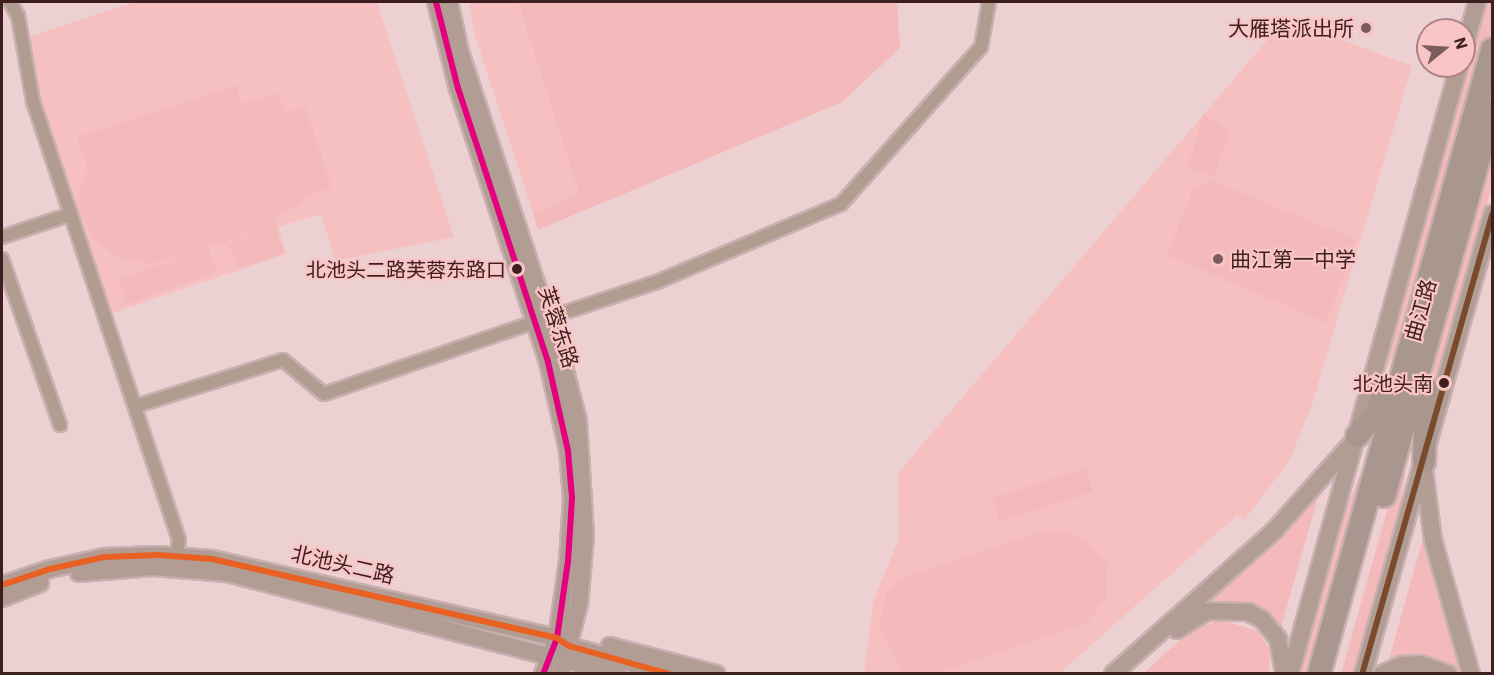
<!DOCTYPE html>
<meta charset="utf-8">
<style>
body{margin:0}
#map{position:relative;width:1494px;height:675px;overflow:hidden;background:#edd0d1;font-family:"IBM Plex Sans","Noto Sans SC",sans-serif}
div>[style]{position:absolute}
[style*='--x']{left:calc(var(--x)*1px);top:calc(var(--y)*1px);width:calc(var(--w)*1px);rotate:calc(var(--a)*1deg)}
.built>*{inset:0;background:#f6c0c1}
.green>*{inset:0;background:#f4b9bb;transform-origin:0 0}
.roads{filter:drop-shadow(2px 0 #c8afb0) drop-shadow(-2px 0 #c8afb0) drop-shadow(0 2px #c8afb0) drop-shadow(0 -2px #c8afb0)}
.street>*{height:12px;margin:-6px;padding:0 6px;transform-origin:6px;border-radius:6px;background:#b19d90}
.secondary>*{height:16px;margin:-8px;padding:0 8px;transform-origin:8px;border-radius:8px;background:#b29d94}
.highway>*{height:22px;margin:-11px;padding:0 11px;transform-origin:11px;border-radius:11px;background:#a9968e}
.bus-1>*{height:6px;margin:-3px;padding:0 3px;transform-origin:3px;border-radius:3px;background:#e5007d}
.bus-2>*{height:6px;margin:-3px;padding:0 3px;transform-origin:3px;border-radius:3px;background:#e96122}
.bus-3>*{height:6px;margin:-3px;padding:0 3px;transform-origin:3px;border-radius:3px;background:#7a4b2a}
.dots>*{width:16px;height:16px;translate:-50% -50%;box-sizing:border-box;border:3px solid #f9c4c5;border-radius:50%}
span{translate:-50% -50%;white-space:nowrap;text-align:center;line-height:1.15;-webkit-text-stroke:4.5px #f9c4c5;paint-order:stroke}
.bus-label{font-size:20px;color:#3e1e1f}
.right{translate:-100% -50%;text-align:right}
.poi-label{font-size:21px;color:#3e1e1f}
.left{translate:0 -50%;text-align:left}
.street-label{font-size:21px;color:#3e1e1f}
.frame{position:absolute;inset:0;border:3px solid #3e1e1f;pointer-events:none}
.north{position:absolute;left:1416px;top:18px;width:60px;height:60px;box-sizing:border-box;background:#f9c4c5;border:2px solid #ae8283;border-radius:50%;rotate:72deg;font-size:16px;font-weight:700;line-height:24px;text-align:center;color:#3e1e1f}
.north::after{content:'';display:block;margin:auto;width:21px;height:27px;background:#7b5c5d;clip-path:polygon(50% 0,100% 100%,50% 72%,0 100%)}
</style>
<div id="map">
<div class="built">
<div style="clip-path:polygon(135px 2px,377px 2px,454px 237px,335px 261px,321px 214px,278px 227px,286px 254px,109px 314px,26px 60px,25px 38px)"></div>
<div style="clip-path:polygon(469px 2px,518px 2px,579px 194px,533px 213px,474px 32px)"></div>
<div style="clip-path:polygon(1285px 19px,1412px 66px,1312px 404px,1290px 460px,1244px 520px,1237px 515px,1060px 673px,864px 674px,873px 602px,899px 538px,898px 473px)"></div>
</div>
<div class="green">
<div style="clip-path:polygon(518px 2px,897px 2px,900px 48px,842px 102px,538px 230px,533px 213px,579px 194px)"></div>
<div style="clip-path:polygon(1483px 2px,1492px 2px,1492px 27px,1411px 321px,1382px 378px)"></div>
<div style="clip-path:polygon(236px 85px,242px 104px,277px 93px,287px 112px,305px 106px,332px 188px,304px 197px,296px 207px,274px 218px,277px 227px,208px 247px,217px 272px,127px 304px,118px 279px,205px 248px,151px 264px,118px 257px,97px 242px,79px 212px,78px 194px,88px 168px,77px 137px)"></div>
<div style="clip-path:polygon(1204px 114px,1231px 132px,1213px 177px,1187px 168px)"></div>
<div style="clip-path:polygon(1492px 140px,1492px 185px,1436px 388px,1429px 389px,1433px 356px)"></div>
<div style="clip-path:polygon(1210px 180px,1357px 240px,1326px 323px,1167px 255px,1193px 189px)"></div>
<div style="left:276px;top:228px;width:26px;height:49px;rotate:72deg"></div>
<div style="clip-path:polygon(1379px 426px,1313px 673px,1299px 674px,1340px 525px)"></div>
<div style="clip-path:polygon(1408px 436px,1411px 437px,1399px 513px,1354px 673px,1341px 674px)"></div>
<div style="left:1085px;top:468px;width:25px;height:98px;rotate:72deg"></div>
<div style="clip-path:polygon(1319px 494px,1280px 631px,1238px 604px,1220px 603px,1192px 611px)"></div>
<div style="clip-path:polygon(1426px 528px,1467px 673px,1388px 663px)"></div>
<div style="clip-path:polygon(1057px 530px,1087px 539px,1107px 564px,1107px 596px,1088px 622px,939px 673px,902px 673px,879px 627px,886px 593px,897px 579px,1041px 531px)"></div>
<div style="clip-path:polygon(1221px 620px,1258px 631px,1271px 652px,1268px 673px,1143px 674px,1191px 630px)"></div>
</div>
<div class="roads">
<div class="street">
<div style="--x:10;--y:2;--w:16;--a:60"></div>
<div style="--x:18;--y:16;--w:86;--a:80"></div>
<div style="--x:33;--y:101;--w:462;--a:71.6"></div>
<div style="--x:179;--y:539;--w:16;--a:97"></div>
<div style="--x:2;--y:237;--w:73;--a:-18.4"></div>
<div style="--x:2;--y:259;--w:176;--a:70.7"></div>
<div style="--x:548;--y:318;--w:115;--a:-18.3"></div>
<div style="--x:657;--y:282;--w:200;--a:-23"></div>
<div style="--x:841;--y:204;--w:210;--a:-48.3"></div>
<div style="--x:981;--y:47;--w:46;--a:-79.9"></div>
<div style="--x:136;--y:406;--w:154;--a:-17.4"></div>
<div style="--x:283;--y:360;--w:53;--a:39.7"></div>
<div style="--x:324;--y:394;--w:222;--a:-18.9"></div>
</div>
<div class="secondary">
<div style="--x:436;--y:2;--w:89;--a:75.7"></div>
<div style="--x:458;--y:88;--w:288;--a:71.8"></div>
<div style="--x:548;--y:362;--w:91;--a:77.3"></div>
<div style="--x:568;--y:451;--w:47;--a:85.1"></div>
<div style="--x:572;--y:498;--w:63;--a:93.6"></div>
<div style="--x:568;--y:561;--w:78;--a:98.1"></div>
<div style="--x:557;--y:638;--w:39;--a:111"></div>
<div style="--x:449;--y:2;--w:51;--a:77.6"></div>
<div style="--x:460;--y:52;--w:336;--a:71.8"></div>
<div style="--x:565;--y:371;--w:52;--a:75.4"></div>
<div style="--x:578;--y:421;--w:115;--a:86.5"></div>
<div style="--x:585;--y:536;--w:68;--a:95"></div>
<div style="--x:579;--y:604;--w:72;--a:104.4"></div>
<div style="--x:1464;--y:49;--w:49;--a:-74.5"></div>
<div style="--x:1424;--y:470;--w:71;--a:82.7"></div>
<div style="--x:1433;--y:540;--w:139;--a:74.2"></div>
<div style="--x:79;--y:573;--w:74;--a:-4.6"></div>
<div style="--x:153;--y:567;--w:74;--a:4.6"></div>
<div style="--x:227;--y:573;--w:404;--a:14.5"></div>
<div style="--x:2;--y:585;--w:51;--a:-18.4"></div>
<div style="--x:50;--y:569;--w:55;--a:-12.5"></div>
<div style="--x:104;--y:557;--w:54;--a:-2.1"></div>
<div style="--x:158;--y:555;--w:54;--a:4.2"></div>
<div style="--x:212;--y:559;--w:354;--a:12.9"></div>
<div style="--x:557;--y:638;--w:14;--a:34"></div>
<div style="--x:569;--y:646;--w:104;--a:15.6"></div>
<div style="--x:2;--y:598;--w:41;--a:-21.5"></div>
<div style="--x:1177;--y:630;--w:36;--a:-32"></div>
<div style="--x:1207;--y:611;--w:41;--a:1.4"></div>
<div style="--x:1248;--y:612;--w:16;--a:27"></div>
<div style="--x:1262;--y:619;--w:26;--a:51"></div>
<div style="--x:1278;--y:639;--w:36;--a:80"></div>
<div style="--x:610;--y:646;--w:110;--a:14.8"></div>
<div style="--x:1113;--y:674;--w:215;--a:-41.6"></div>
<div style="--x:1274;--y:531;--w:119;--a:-48.4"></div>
<div style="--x:1290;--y:674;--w:631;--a:-74.47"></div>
<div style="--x:1363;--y:674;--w:478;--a:-74.3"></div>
<div style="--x:1382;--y:674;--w:22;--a:-24"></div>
<div style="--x:1402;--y:665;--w:19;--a:-3"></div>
<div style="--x:1421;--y:664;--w:29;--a:20"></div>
</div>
<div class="highway">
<div style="--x:1357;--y:436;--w:29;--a:-49"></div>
<div style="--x:1376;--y:414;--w:27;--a:-66"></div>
<div style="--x:1424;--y:462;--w:74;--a:-88.5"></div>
<div style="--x:1384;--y:496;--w:400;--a:-74.3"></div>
<div style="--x:1319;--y:674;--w:648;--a:-74.5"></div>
</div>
</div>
<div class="bus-1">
<div style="--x:436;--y:2;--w:89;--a:75.7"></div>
<div style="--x:458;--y:88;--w:288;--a:71.8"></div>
<div style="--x:548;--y:362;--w:91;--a:77.3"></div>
<div style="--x:568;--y:451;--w:47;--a:85.1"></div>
<div style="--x:572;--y:498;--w:63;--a:93.6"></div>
<div style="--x:568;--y:561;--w:78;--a:98.1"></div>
<div style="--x:557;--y:638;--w:39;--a:111"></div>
</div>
<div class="bus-2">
<div style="--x:2;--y:585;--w:51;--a:-18.4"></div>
<div style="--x:50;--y:569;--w:55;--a:-12.5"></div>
<div style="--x:104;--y:557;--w:54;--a:-2.1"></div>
<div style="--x:158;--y:555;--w:54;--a:4.2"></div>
<div style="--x:212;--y:559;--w:354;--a:12.9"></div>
<div style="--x:557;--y:638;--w:14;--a:34"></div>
<div style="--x:569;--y:646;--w:104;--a:15.6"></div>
</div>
<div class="bus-3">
<div style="--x:1363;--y:671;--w:475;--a:-74.2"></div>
</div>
<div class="dots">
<div style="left:1366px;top:28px;background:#7b5c5d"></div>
<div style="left:1218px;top:259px;background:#7b5c5d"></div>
<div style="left:517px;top:269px;background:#3e1e1f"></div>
<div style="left:1444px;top:383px;background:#3e1e1f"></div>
</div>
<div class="bus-label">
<span class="right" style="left:506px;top:269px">北池头二路芙蓉东路口</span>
<span class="right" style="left:1433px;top:383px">北池头南</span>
</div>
<div class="poi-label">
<span class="right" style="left:1354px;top:28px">大雁塔派出所</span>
<span class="left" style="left:1230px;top:259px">曲江第一中学</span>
</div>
<div class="street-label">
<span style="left:1420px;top:310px;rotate:-74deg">曲江路</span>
<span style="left:559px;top:327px;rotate:72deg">芙蓉东路</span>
<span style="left:343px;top:564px;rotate:13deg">北池头二路</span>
</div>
<div class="frame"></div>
<div class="north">N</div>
</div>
